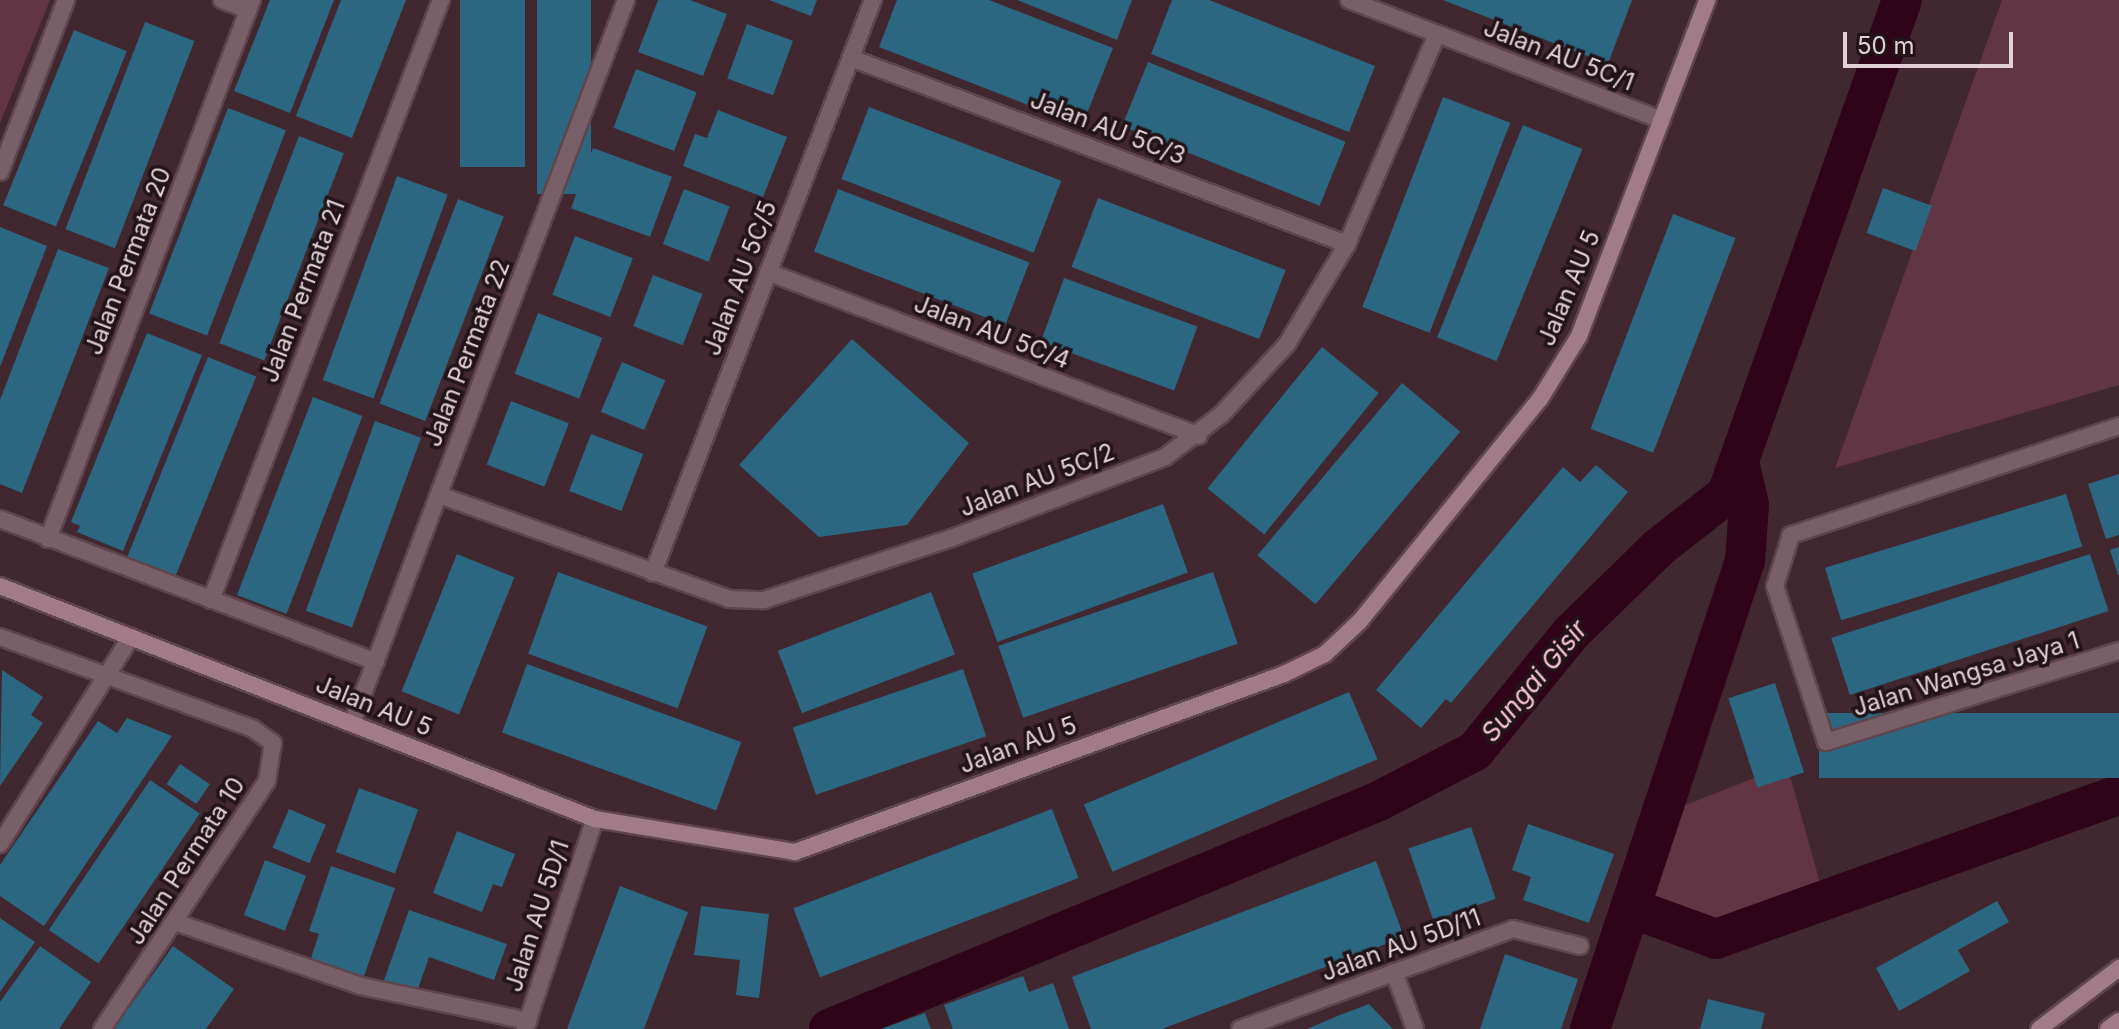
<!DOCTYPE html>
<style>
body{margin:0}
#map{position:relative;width:2119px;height:1029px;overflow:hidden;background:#412730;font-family:Inter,sans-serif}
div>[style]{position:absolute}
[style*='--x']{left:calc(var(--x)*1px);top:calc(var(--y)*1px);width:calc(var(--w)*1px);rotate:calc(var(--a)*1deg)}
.green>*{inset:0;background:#623545}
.river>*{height:40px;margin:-20px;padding:0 20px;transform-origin:20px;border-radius:20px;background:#300418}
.building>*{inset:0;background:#2c6781;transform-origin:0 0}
.roads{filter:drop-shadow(2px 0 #5e454e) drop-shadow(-2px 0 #5e454e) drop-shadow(0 2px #5e454e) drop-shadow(0 -2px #5e454e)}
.street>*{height:16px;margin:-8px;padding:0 8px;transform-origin:8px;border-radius:8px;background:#796068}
.secondary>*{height:16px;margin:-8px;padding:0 8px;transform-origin:8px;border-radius:8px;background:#a17b87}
span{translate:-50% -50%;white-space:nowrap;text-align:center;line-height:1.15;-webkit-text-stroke:7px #201418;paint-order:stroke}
.street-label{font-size:24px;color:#e2d0d6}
.water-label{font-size:26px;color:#f8c4d5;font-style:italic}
.scale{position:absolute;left:1843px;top:32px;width:170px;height:36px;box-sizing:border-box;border:4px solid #e2d0d6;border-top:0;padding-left:10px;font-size:24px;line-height:28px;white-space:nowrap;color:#e2d0d6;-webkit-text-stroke:6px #201418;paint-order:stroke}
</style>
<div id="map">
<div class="green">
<div style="clip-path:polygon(0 0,50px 0,0 123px)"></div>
<div style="clip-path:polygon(2002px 0,2119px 0,2119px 385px,1835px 468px)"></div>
<div style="clip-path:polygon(1787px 765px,1820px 883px,1716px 918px,1648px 897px,1678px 808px)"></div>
</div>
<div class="river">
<div style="--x:1631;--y:908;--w:90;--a:20"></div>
<div style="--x:1716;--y:939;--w:428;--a:-19.7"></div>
<div style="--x:829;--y:1029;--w:595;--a:-22.52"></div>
<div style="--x:1379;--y:801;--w:108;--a:-27.5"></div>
<div style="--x:1475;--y:751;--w:151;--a:-50.9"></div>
<div style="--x:1570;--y:634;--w:123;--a:-44.3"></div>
<div style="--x:1658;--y:548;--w:88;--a:-38"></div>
<div style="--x:1727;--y:494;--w:524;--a:-70.49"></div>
<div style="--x:1590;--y:1029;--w:493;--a:-71.7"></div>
<div style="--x:1745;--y:561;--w:56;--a:-85.9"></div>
<div style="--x:1749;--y:505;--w:44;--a:-103.1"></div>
</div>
<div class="building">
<div style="clip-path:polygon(270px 0,334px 0,290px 113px,234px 91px)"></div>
<div style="clip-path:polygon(341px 0,406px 0,352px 138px,296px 116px)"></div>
<div style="left:460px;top:0;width:65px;height:167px"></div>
<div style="left:537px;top:0;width:54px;height:194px"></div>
<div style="clip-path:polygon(658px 0,690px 0,727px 14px,703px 76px,638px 52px)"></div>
<div style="clip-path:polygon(769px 0,817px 0,811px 16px)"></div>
<div style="clip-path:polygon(897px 0,989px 0,1113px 48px,1082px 126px,879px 47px)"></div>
<div style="clip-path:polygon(1017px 0,1132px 0,1117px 40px)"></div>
<div style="clip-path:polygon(1172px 0,1209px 0,1375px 66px,1349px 132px,1151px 54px)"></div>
<div style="clip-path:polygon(1443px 0,1632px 0,1608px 64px)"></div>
<div style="left:145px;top:22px;width:53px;height:222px;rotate:21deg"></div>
<div style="left:747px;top:24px;width:49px;height:58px;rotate:20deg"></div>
<div style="left:74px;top:30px;width:57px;height:189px;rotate:22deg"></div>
<div style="left:1148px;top:62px;width:213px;height:69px;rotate:22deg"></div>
<div style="left:636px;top:69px;width:65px;height:63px;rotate:21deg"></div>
<div style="left:1443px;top:97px;width:72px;height:225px;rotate:21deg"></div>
<div style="left:869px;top:107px;width:206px;height:77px;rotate:21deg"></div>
<div style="left:228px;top:108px;width:62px;height:220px;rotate:21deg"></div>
<div style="clip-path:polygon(718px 110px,787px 137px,763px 197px,683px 166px,695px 134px,707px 138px)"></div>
<div style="left:1523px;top:125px;width:64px;height:229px;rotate:22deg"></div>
<div style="left:299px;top:136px;width:48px;height:222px;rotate:21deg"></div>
<div style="left:593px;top:148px;width:84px;height:64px;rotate:20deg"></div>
<div style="left:397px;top:176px;width:54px;height:217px;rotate:20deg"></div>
<div style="left:1883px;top:188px;width:52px;height:48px;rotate:20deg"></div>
<div style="left:684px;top:189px;width:49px;height:59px;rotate:21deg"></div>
<div style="left:838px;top:189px;width:205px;height:67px;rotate:21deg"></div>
<div style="left:1098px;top:198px;width:201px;height:74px;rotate:21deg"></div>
<div style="left:458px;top:199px;width:49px;height:219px;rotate:21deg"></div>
<div style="left:1673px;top:214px;width:67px;height:230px;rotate:21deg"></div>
<div style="clip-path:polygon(0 227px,47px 246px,0 367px)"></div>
<div style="left:575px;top:236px;width:62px;height:63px;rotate:21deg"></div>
<div style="clip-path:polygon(58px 249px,109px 268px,22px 493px,0 484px,0 400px)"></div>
<div style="left:653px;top:275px;width:53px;height:55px;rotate:21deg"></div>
<div style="left:1064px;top:278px;width:142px;height:68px;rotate:20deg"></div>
<div style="left:538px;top:313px;width:69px;height:65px;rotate:21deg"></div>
<div style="clip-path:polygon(147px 333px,202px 355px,123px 551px,77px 532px,80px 526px,71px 522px)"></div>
<div style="clip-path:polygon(852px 339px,969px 443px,907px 525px,819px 537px,739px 465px)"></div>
<div style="left:1322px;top:347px;width:73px;height:182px;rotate:39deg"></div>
<div style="left:208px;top:357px;width:52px;height:217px;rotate:22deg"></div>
<div style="left:622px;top:362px;width:47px;height:54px;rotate:23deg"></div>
<div style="left:1402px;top:383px;width:76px;height:225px;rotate:40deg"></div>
<div style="left:313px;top:397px;width:53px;height:212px;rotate:21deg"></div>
<div style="left:511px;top:401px;width:62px;height:68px;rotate:21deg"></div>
<div style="left:375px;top:421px;width:49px;height:202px;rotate:20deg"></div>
<div style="left:591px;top:434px;width:56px;height:61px;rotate:21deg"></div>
<div style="clip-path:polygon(1596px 465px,1628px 492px,1451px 703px,1446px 699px,1421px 728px,1376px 690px,1563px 467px,1580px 482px)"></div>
<div style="clip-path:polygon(2119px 474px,2119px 535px,2106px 539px,2088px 484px)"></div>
<div style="left:2066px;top:494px;width:55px;height:252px;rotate:73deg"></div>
<div style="left:1163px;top:504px;width:73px;height:203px;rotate:70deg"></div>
<div style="clip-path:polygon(2119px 547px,2119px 575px,2118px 575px,2110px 550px)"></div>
<div style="left:457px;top:554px;width:62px;height:148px;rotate:22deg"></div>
<div style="left:2090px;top:554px;width:60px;height:272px;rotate:72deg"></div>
<div style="left:558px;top:572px;width:159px;height:87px;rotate:20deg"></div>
<div style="left:1213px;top:572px;width:76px;height:227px;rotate:71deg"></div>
<div style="left:931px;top:592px;width:67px;height:164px;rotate:69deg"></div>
<div style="left:527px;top:664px;width:228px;height:73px;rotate:20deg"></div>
<div style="left:963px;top:669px;width:71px;height:180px;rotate:71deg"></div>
<div style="clip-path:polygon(2px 670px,43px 697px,31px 715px,43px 723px,0 786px)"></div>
<div style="left:1775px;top:683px;width:94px;height:49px;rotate:72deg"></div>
<div style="left:1349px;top:692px;width:73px;height:288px;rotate:67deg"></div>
<div style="left:2119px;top:713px;width:65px;height:300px;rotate:90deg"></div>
<div style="clip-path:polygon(127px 718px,172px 736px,44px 926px,0 896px,0 865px,98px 721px,117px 733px)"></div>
<div style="left:180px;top:764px;width:36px;height:24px;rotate:34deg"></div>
<div style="left:150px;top:780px;width:60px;height:181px;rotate:34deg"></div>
<div style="left:359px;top:788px;width:63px;height:68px;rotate:20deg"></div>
<div style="left:289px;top:809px;width:40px;height:42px;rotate:23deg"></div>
<div style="left:1052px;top:809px;width:74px;height:277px;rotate:69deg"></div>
<div style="clip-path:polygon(1528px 824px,1614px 854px,1589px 923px,1523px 900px,1531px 877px,1512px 870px)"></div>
<div style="left:1471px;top:827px;width:76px;height:66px;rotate:71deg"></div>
<div style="clip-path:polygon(457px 831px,515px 854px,502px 887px,493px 884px,482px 912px,433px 893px)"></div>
<div style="left:265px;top:860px;width:44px;height:59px;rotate:21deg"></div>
<div style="clip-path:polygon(1376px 861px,1404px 937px,1162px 1029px,1091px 1029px,1072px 977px)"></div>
<div style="clip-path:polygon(331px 866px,395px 888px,363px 979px,310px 961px,319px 934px,309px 931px)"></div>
<div style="clip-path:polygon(620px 886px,688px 912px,644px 1029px,567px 1029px)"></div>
<div style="clip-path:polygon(1997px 901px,2009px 922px,1958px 950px,1970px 971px,1899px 1011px,1876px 968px)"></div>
<div style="clip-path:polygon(701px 906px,769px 914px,759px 998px,736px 995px,740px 960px,694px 955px)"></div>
<div style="clip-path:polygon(409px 910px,507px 944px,494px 980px,429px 957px,416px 995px,383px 983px)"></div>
<div style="clip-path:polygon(0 918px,35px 942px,0 992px)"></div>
<div style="clip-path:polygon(40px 946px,91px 982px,59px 1029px,0 1029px,0 1002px)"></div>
<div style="clip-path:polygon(173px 946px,234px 989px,206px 1029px,114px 1029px)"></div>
<div style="clip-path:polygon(1505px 954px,1578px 979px,1561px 1029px,1480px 1029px)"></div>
<div style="clip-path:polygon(1023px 976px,1029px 992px,1053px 983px,1069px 1029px,953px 1029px,944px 1005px)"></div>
<div style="clip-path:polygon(1708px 999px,1765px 1013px,1761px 1029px,1700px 1029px)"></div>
<div style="clip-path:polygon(1369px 1004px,1393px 1029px,1307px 1029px,1340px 1015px)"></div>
<div style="clip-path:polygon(925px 1013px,931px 1029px,881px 1029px)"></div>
</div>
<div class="roads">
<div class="street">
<div style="--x:222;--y:0;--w:28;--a:21"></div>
<div style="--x:1349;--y:0;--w:335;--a:21"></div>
<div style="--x:851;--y:58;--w:530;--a:20.56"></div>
<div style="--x:0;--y:172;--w:184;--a:-69"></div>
<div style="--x:768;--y:272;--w:461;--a:20.8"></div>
<div style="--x:2119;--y:426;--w:346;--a:161.6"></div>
<div style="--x:1791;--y:535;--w:53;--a:107.4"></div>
<div style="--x:1775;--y:586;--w:164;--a:71.9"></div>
<div style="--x:1826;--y:742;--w:307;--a:-17.3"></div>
<div style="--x:439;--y:495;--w:308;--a:19.7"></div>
<div style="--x:729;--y:599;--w:35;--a:2"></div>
<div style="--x:764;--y:600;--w:198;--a:-18.3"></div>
<div style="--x:952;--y:538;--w:228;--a:-20.8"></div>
<div style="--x:1165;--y:457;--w:70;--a:-36.9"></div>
<div style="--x:1221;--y:415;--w:97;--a:-47.1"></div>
<div style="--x:1287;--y:344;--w:117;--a:-59"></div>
<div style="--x:1347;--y:244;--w:228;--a:-66.8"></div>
<div style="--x:0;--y:519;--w:402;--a:20.8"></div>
<div style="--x:48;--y:539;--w:576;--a:-69.27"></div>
<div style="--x:653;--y:573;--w:614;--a:-69"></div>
<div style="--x:211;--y:600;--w:643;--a:-69.03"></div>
<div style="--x:0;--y:637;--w:268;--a:19.9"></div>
<div style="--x:252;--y:728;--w:26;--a:36"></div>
<div style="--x:273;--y:743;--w:38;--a:99"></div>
<div style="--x:267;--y:781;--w:298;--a:123.6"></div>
<div style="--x:352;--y:723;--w:773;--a:-69.24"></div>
<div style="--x:0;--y:844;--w:245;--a:-57.7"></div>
<div style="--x:175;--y:922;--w:197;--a:19"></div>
<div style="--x:361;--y:986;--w:171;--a:11.8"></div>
<div style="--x:1394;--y:972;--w:61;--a:69.8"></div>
<div style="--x:525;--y:1029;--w:221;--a:-71.6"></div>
<div style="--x:1240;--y:1029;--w:291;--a:-20.1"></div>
<div style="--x:1513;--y:929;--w:69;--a:14.2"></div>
</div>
<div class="secondary">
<div style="--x:0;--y:586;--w:639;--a:21.39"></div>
<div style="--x:595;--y:819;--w:203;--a:9.4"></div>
<div style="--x:795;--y:852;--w:520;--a:-20"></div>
<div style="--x:1284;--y:674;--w:46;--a:-26"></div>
<div style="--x:1325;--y:654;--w:48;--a:-43.3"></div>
<div style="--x:1360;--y:621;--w:286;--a:-51"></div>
<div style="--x:1540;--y:399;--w:74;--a:-58.2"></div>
<div style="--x:1579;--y:336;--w:360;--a:-69.1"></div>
<div style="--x:2039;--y:1029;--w:101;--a:-37.3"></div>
<div style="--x:2108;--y:1029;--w:14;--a:-36"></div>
</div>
</div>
<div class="street-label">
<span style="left:1559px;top:55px;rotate:21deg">Jalan AU 5C/1</span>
<span style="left:1108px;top:128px;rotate:21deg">Jalan AU 5C/3</span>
<span style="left:128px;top:261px;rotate:-69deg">Jalan Permata 20</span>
<span style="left:740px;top:278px;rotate:-69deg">Jalan AU 5C/5</span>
<span style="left:1569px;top:288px;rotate:-67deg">Jalan AU 5</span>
<span style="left:303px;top:291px;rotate:-69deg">Jalan Permata 21</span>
<span style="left:992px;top:332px;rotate:21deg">Jalan AU 5C/4</span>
<span style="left:467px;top:353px;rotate:-69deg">Jalan Permata 22</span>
<span style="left:1037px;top:480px;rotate:-21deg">Jalan AU 5C/2</span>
<span style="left:1966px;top:674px;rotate:-17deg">Jalan Wangsa Jaya 1</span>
<span style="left:374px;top:706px;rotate:22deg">Jalan AU 5</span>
<span style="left:1018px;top:745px;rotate:-20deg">Jalan AU 5</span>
<span style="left:186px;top:861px;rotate:-57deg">Jalan Permata 10</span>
<span style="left:537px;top:916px;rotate:-72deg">Jalan AU 5D/1</span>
<span style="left:1401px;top:945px;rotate:-20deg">Jalan AU 5D/11</span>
</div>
<div class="water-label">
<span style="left:1534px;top:681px;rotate:-50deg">Sungai Gisir</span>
</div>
<div class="scale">50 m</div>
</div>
